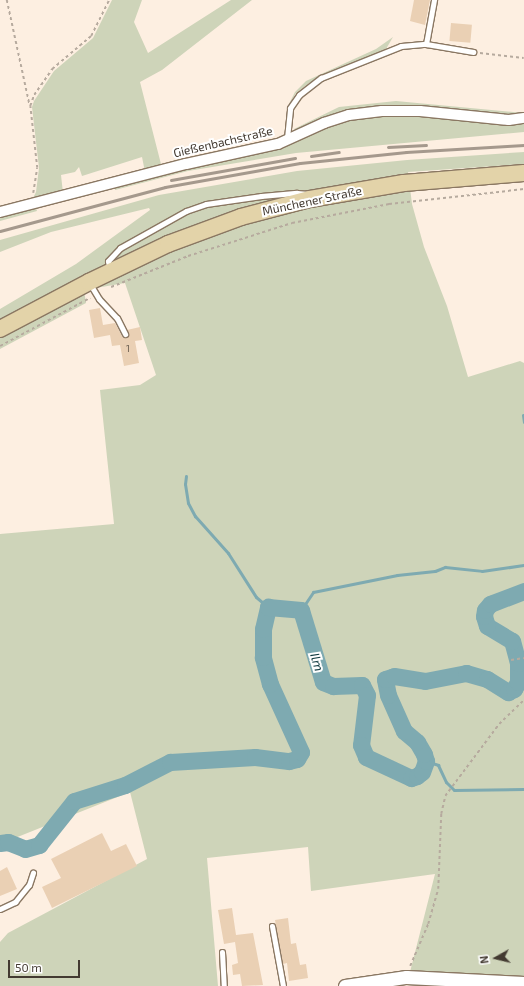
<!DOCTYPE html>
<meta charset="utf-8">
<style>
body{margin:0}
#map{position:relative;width:524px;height:986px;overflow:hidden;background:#fdefe1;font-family:"Exo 2",sans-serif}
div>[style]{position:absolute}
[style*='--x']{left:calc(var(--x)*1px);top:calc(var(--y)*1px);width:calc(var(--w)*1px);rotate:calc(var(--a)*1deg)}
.green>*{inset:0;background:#ced4b9}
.stream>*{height:3px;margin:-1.5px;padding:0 1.5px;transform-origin:1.5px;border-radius:1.5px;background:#7eaab1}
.river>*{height:17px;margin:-8.5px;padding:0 8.5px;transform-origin:8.5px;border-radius:8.5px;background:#7eaab1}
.building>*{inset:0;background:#ead0b4;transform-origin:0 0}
.path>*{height:1.5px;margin-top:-0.75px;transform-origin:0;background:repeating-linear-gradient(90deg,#b6aa9e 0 3px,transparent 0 6px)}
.roads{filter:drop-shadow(1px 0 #8a7762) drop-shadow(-1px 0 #8a7762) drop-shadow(0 1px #8a7762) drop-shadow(0 -1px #8a7762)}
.service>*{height:5px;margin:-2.5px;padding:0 2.5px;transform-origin:2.5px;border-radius:2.5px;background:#fff}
.minor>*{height:10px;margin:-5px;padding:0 5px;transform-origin:5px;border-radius:5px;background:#fff}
.tertiary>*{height:13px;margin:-6.5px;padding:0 6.5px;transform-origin:6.5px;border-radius:6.5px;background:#fff}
.primary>*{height:16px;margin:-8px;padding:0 8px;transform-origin:8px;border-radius:8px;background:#e3d3a9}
.rail>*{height:3px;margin:-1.5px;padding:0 1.5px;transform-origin:1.5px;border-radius:1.5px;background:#a5998d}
span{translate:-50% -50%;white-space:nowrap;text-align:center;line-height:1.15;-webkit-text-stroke:4px #fff;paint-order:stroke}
.number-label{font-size:10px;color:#6d6052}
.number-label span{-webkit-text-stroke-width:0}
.street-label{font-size:12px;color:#433a31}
.water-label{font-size:13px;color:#0d383e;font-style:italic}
.north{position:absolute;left:476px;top:938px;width:40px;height:40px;-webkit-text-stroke:3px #fff;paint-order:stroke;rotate:262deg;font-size:11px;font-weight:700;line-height:16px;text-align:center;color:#433a31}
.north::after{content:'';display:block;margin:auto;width:14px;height:18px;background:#433a31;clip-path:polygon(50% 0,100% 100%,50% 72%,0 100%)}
.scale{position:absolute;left:8px;top:960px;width:72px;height:18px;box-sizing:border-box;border:2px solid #433a31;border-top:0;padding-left:5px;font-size:12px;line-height:14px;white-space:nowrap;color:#433a31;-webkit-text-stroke:3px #fff;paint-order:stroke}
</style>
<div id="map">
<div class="green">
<div style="clip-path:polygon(112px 0,142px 0,134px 22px,148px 53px,231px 0,252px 0,162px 70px,140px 82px,162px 168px,145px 172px,142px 157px,82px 176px,79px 167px,75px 172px,61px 175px,63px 193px,31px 202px,36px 192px,39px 168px,32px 107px,34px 101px,54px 71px,93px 38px)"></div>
<div style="clip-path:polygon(393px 37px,386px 49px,309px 83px,296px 93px,287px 108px,295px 92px,306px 81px,376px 49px)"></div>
<div style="clip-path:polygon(396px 101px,524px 113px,524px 116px,382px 108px,297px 131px,294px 129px,339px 107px)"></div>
<div style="clip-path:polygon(382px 115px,524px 122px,524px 132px,296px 153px,188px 171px,115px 190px,115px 186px,326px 125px,350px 119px)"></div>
<div style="clip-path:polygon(524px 152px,524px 164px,408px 172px,412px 204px,424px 247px,447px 306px,468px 377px,520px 361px,524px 363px,524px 976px,410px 972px,435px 874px,311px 891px,308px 847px,207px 858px,218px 986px,0 986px,0 942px,8px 933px,147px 859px,130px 792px,0 844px,0 534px,114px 524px,100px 390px,140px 385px,156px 375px,125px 283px,84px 290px,86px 303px,0 349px,0 309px,76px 264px,150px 210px,149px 208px,51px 232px,0 252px,0 240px,159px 195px,297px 171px,407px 160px)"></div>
<div style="clip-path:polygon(36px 208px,37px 211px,0 221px,0 216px)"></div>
</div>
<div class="stream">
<div style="--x:523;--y:415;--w:7;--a:82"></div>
<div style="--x:186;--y:476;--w:8;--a:97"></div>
<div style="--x:185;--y:484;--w:19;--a:81"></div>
<div style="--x:188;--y:503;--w:15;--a:62"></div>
<div style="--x:195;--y:516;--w:50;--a:48.3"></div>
<div style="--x:228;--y:553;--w:52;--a:57.5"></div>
<div style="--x:256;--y:597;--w:16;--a:40"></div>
<div style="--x:301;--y:610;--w:22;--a:-56"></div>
<div style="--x:313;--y:592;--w:86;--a:-11.4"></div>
<div style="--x:397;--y:575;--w:38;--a:-6"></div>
<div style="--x:435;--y:571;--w:11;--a:-22"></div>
<div style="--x:445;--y:567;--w:37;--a:6"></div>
<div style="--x:482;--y:571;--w:42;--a:-8.1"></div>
<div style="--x:426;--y:761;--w:13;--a:18"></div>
<div style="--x:438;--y:765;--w:19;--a:65"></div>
<div style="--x:446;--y:782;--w:11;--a:45"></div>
<div style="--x:454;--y:790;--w:70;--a:-0.8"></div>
</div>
<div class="river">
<div style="--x:0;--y:843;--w:8;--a:-7"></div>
<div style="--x:8;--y:842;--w:18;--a:22"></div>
<div style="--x:25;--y:849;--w:15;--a:-16"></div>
<div style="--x:39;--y:845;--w:56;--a:-51.5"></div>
<div style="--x:74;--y:801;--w:53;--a:-17.4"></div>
<div style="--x:125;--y:785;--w:51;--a:-27.1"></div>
<div style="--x:170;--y:762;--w:85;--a:-3.4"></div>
<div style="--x:255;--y:757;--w:34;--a:7"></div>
<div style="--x:289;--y:761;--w:8;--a:-14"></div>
<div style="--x:297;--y:759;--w:8;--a:-60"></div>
<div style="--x:301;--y:752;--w:75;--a:-114.5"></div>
<div style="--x:270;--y:684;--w:28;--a:-105"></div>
<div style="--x:263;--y:657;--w:28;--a:-90"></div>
<div style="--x:263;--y:629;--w:23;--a:-77"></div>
<div style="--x:268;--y:607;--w:33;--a:5"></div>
<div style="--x:301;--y:610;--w:75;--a:73"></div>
<div style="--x:323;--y:682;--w:11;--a:22"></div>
<div style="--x:333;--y:686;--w:29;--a:-2"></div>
<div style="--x:362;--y:685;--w:11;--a:63"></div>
<div style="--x:367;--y:695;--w:50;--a:96.8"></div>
<div style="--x:361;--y:745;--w:13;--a:67"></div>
<div style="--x:366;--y:757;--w:50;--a:25"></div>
<div style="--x:411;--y:778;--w:6;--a:-18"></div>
<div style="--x:417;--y:776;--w:6;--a:-39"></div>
<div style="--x:422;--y:772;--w:12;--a:-70"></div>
<div style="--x:426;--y:761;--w:7;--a:-106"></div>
<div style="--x:424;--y:754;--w:14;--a:-120"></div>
<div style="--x:417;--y:742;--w:17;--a:-140"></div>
<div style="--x:404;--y:731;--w:39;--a:-114"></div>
<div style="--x:388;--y:695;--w:16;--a:-101"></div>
<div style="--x:385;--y:679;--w:9;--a:-18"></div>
<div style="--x:394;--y:676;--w:31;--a:9"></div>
<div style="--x:425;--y:681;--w:42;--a:-11"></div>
<div style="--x:466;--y:673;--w:22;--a:16"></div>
<div style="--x:487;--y:679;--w:25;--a:32"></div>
<div style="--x:508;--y:692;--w:7;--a:-27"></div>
<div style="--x:514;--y:689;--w:8;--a:-60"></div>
<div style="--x:518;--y:682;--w:19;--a:-90"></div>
<div style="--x:518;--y:663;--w:23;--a:-105"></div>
<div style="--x:512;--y:641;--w:29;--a:-149"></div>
<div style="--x:487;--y:626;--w:10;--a:-107"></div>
<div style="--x:484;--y:616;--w:6;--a:-81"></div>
<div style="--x:485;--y:610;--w:8;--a:-50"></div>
<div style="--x:490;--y:604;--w:36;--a:-21"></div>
</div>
<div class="building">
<div style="clip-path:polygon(414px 0,430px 0,425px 25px,410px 21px)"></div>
<div style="left:451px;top:23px;width:21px;height:18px;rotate:5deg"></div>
<div style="clip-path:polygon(100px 308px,103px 325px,115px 323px,123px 338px,129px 336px,127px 330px,140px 327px,142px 340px,135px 341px,139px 363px,124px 366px,120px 345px,112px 346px,110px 335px,94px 338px,89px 310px)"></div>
<div style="clip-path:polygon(102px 833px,111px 851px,126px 844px,137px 866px,52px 908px,42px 887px,61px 878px,51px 859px)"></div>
<div style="clip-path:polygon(7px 867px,17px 889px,0 896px,0 871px)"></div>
<div style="clip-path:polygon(232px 908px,236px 935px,253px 933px,263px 985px,242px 986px,240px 974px,233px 975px,232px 965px,238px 963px,235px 942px,224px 944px,218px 910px)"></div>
<div style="clip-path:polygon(288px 918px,291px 944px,296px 943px,300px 965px,306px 964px,308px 978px,289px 981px,287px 963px,283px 964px,275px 920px)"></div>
</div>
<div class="path">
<div style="--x:7;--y:0;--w:108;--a:77.8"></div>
<div style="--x:480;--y:53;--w:44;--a:6.5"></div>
<div style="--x:33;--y:193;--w:25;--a:-81"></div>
<div style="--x:37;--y:168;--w:62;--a:-96.4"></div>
<div style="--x:30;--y:106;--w:12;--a:-70"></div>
<div style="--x:34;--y:95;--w:32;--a:-55"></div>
<div style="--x:52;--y:69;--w:51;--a:-40.2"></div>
<div style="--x:91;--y:36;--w:40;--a:-63.4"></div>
<div style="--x:111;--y:287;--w:83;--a:-21.9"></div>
<div style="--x:188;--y:256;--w:109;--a:-17.6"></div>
<div style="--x:292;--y:223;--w:99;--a:-11.1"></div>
<div style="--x:389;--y:204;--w:136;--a:-6.3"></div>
<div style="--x:0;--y:346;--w:102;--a:-28.1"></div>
<div style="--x:511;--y:660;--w:13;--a:-9"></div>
<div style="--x:410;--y:966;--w:46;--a:-66.8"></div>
<div style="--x:428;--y:924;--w:36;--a:-74"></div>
<div style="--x:438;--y:889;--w:75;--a:-87.7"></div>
<div style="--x:441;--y:814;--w:18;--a:-77"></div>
<div style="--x:445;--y:796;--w:90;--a:-53.1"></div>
<div style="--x:499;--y:724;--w:35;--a:-44"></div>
</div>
<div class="roads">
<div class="service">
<div style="--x:426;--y:44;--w:45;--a:-79.7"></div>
<div style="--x:287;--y:138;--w:30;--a:-84"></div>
<div style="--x:290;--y:108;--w:16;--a:-55"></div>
<div style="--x:299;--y:95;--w:28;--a:-38"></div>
<div style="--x:321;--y:78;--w:86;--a:-21.8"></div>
<div style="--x:401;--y:46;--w:25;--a:-5"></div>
<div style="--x:426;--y:44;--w:48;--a:9.7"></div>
<div style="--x:110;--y:270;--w:9;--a:-103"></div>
<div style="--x:108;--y:261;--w:18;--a:-47"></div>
<div style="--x:120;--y:248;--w:76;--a:-29.3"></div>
<div style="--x:186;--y:211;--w:21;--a:-19"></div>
<div style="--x:206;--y:204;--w:56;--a:-8.3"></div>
<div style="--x:261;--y:196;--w:36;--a:-5"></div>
<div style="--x:297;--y:193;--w:11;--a:5"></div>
<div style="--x:90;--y:284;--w:17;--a:59"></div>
<div style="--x:99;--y:299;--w:26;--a:47"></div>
<div style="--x:117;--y:318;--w:18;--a:63"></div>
<div style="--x:0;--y:909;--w:17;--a:-25"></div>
<div style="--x:15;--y:902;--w:22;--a:-51"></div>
<div style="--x:29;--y:885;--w:13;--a:-72"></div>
<div style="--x:272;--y:926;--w:61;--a:79.6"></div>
<div style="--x:222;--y:952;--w:34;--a:87"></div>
</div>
<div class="minor">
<div style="--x:0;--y:212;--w:192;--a:-14.5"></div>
<div style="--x:186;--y:164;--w:94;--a:-12.3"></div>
<div style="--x:278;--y:144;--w:51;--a:-24.5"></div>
<div style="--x:324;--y:123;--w:26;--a:-18"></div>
<div style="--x:349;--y:115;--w:33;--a:-7"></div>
<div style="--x:382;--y:111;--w:38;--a:0"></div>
<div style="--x:420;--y:111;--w:89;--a:5.8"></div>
<div style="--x:509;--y:120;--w:15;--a:-8"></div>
</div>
<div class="tertiary">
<div style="--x:345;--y:986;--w:62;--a:-8.4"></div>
<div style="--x:406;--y:977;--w:118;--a:2.9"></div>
</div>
<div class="primary">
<div style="--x:0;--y:329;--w:101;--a:-27.8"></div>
<div style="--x:89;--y:282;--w:88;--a:-25.7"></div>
<div style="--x:168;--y:244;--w:78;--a:-20.3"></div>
<div style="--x:241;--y:217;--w:71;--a:-14.6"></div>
<div style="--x:310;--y:199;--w:95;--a:-9.7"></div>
<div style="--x:404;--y:183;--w:120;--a:-4.8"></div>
</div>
</div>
<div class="rail">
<div style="--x:388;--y:147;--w:38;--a:-3"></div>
<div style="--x:311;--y:156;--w:28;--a:-8"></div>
<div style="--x:171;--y:180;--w:126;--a:-10.1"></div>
<div style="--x:0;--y:231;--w:171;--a:-14.9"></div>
<div style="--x:165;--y:187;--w:137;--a:-10.1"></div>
<div style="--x:300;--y:163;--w:107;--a:-5.9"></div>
<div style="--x:406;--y:152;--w:118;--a:-3.4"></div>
</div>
<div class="number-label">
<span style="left:128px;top:349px">1</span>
</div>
<div class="street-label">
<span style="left:223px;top:142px;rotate:-13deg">Gießenbachstraße</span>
<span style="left:312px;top:201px;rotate:-12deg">Münchener Straße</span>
</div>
<div class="water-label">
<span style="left:317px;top:662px;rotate:73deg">Ilm</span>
</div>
<div class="north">N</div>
<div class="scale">50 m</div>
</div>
